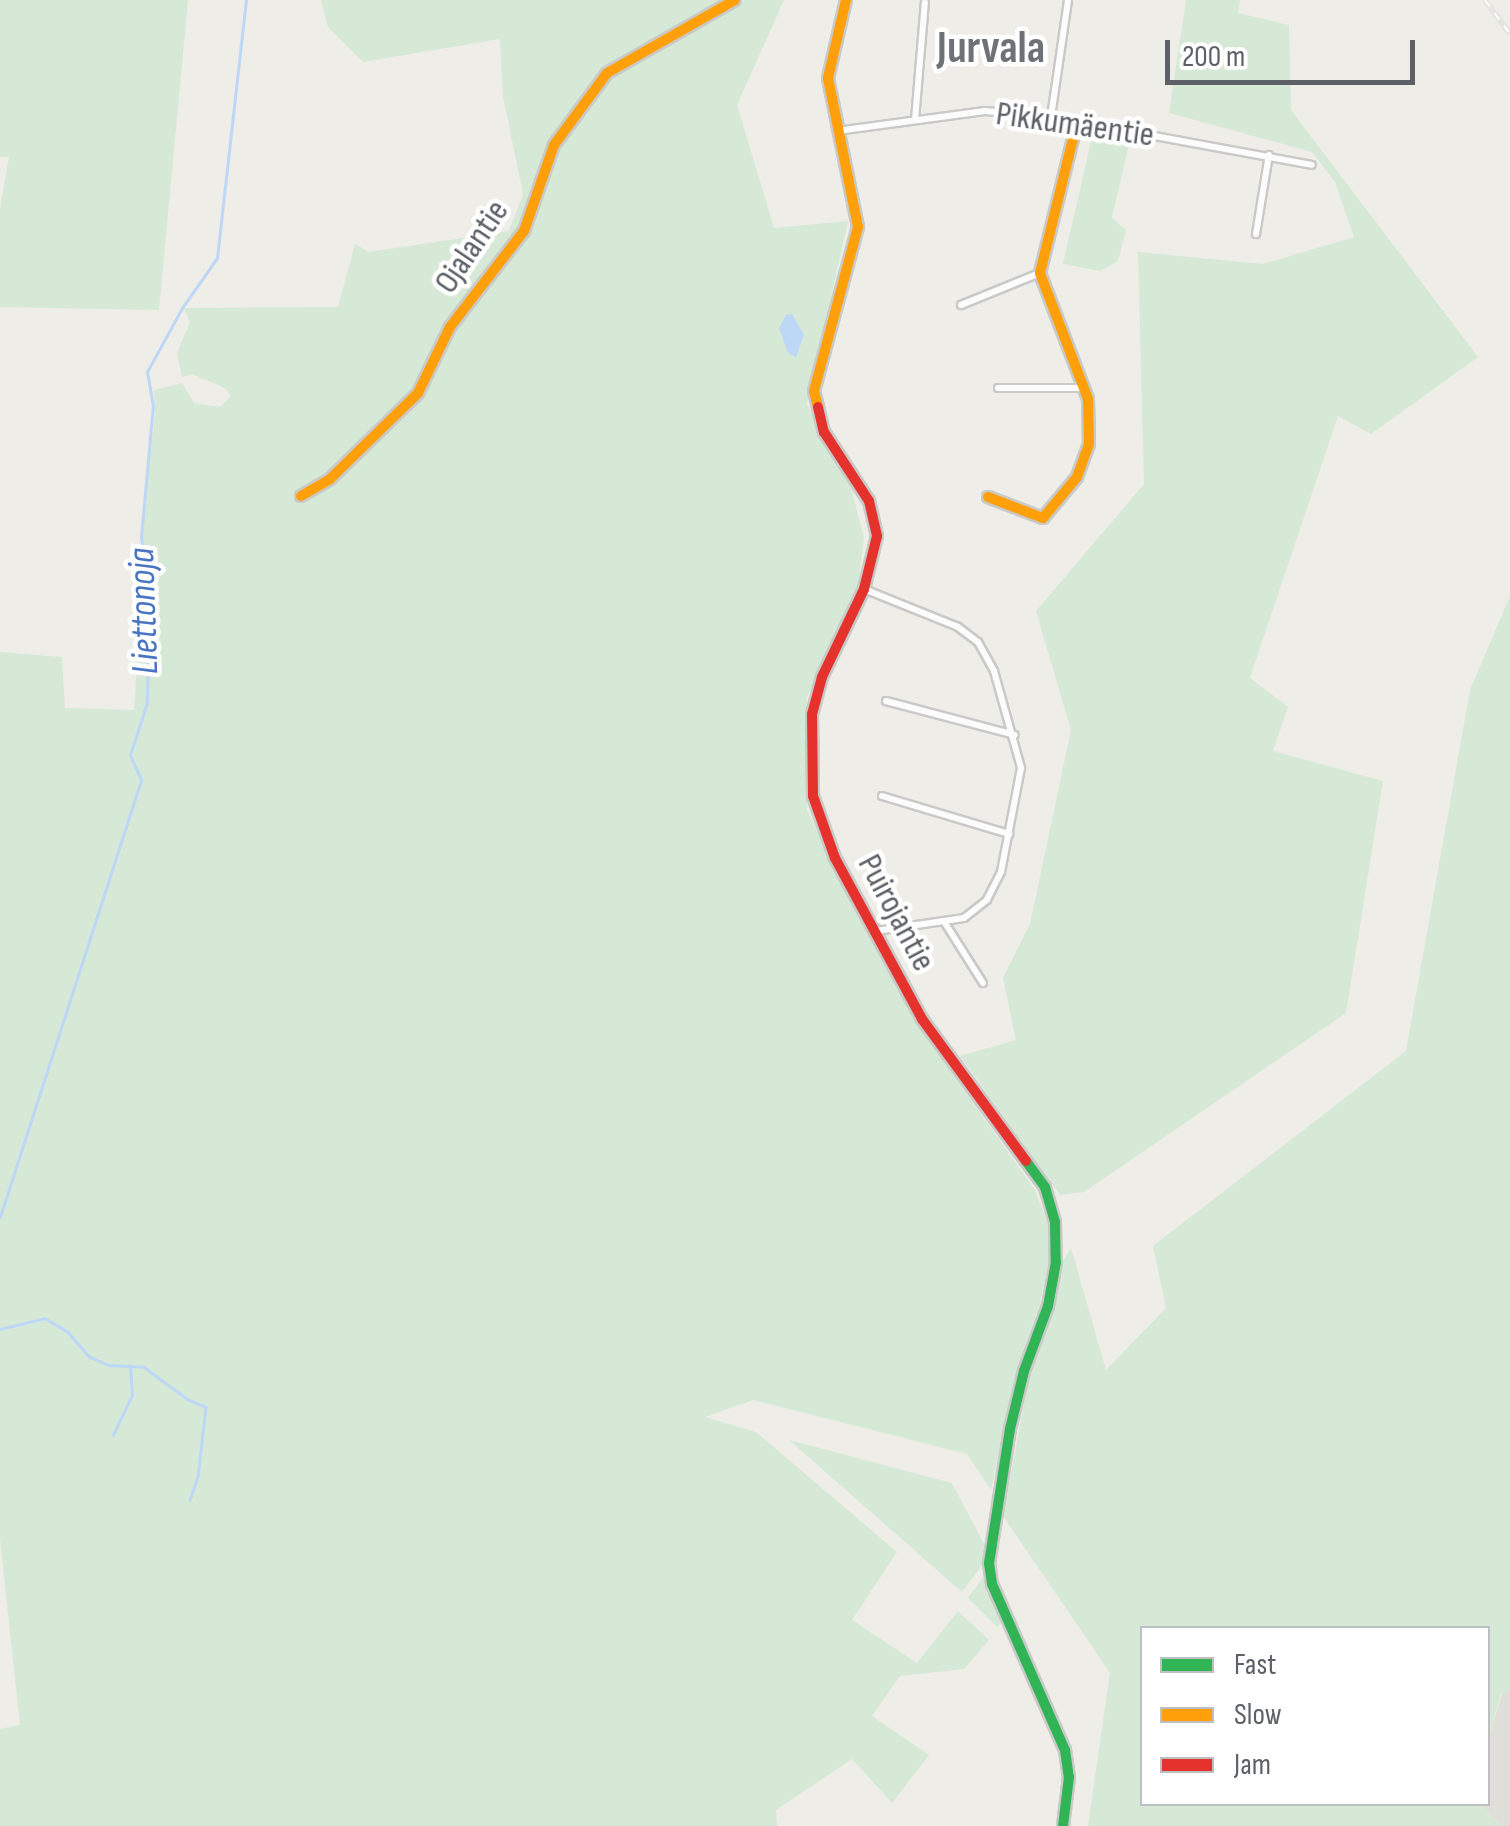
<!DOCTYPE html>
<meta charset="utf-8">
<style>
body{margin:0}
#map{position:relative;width:1510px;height:1826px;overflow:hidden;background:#eeede8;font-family:"Sofia Sans Condensed",sans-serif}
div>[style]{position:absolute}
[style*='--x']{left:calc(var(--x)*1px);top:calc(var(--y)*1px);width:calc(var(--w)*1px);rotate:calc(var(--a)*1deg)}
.industrial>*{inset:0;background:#dfded9}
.green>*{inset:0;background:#d6e9d6}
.water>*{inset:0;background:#bdd7f7}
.stream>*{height:2.5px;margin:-1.25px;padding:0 1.25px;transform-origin:1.25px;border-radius:1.25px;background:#bdd7f7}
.roads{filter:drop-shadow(2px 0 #c9cac8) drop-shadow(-2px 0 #c9cac8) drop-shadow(0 2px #c9cac8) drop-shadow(0 -2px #c9cac8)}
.street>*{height:6px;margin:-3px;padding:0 3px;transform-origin:3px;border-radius:3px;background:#fcfcfc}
.fast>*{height:10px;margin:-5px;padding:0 5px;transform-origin:5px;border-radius:5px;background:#30b455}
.slow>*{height:10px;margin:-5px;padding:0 5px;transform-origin:5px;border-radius:5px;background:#ff9f0a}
.jam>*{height:10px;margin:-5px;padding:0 5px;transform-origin:5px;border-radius:5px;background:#e5322d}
.rail>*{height:6px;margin-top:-3px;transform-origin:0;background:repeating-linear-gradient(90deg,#fff 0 8px,#e4e4e3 0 16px);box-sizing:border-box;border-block:2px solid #e4e4e3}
span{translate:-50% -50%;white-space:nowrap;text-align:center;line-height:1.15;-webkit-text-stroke:9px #fff;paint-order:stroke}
.street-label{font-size:35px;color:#5d6066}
.water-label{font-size:38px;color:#4974c2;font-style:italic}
.district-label{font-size:45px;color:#6e7278;font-weight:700}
.legend{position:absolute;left:1140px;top:1626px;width:350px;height:180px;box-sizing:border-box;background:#fff;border:2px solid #bebfc2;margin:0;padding:12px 18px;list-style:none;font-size:30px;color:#5d6066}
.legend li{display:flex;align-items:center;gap:20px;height:50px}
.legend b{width:50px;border:2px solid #bebfc2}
.scale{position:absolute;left:1165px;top:40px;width:250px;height:45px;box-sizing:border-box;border:5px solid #5d6066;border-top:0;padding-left:12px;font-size:30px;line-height:35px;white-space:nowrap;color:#5d6066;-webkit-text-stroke:8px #fff;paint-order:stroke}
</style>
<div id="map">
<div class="industrial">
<div style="clip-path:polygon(1510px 1690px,1510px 1826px,1501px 1826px,1480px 1804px,1488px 1804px,1488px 1740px,1502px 1694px)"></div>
</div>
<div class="green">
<div style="clip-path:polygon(0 0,188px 0,159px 310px,0 307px,0 209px,9px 157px,0 157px)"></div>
<div style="clip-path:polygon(321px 0,725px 0,728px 8px,745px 0,784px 0,737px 105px,774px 228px,848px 221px,807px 404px,852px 491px,864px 538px,858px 586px,807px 697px,807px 810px,920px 1028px,1035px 1190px,1048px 1224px,1049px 1260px,1040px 1304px,1018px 1365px,991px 1490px,967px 1454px,753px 1400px,705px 1417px,756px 1432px,897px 1552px,852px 1620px,917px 1663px,958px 1611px,989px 1640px,964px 1669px,900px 1676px,872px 1716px,929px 1755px,892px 1803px,852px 1759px,776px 1810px,777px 1826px,0 1826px,0 1729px,20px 1725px,0 1539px,0 652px,62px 657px,65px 708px,134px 710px,143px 578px,141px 537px,155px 414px,154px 390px,182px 383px,194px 403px,220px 407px,231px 396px,225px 388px,192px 374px,182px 377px,177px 353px,190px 322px,184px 308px,338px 307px,355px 244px,369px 252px,509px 231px,523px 194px,503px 96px,500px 39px,363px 62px,328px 27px)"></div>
<div style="clip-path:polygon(1186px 0,1240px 0,1238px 13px,1289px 25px,1291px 110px,1478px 357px,1371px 434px,1338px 416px,1250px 678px,1288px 707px,1273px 751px,1383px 781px,1346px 1013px,1084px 1192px,1060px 1195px,960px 1056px,1016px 1040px,1003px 978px,1030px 924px,1071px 730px,1036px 611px,1144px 484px,1138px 252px,1263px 264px,1354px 237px,1335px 182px,1312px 152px,1169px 113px)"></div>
<div style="clip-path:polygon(1092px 137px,1129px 144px,1112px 218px,1126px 230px,1118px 261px,1100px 271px,1063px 264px)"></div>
<div style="clip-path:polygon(1510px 596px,1510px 1690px,1501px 1694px,1488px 1740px,1488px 1628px,1142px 1628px,1142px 1804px,1480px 1804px,1501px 1826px,1088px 1826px,1110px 1673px,1003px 1516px,1030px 1371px,1055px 1306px,1063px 1261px,1071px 1248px,1106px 1370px,1166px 1308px,1153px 1246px,1406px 1051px,1470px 690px)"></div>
<div style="clip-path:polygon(789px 1440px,952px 1483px,984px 1544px,983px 1564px,962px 1592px)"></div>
<div style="clip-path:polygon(983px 1577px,1006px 1618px,997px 1627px,968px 1598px)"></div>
</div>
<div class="water">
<div style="clip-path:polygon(792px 314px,804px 335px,796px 357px,788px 353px,779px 328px,786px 315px)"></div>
</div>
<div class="stream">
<div style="--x:0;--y:1217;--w:459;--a:-72.1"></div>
<div style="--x:141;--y:780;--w:27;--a:-114"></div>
<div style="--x:130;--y:755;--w:55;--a:-71.9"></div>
<div style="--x:147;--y:703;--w:109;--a:-88.9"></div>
<div style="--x:149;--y:594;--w:58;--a:-98"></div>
<div style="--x:141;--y:537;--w:132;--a:-84.8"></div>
<div style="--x:153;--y:406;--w:35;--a:-100"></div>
<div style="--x:147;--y:372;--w:73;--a:-61.3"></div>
<div style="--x:182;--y:308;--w:61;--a:-55"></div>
<div style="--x:217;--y:258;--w:260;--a:-83.6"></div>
<div style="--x:0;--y:1329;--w:46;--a:-13.7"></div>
<div style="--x:45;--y:1318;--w:27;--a:31"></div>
<div style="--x:68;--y:1332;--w:33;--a:49"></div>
<div style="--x:90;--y:1357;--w:21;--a:23"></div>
<div style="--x:109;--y:1365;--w:35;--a:3"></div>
<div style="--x:144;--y:1367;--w:56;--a:36.3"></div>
<div style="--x:189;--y:1400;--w:18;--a:22"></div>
<div style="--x:206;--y:1407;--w:70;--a:96.5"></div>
<div style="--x:198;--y:1477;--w:24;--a:109"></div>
<div style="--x:113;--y:1435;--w:44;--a:-64.6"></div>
<div style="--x:132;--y:1395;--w:29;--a:-94"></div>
</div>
<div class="roads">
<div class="street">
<div style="--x:1051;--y:117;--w:118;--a:-81.7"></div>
<div style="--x:915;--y:120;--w:118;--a:-85.2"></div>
<div style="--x:837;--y:131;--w:149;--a:-7.7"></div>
<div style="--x:985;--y:111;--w:66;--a:5.2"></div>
<div style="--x:1051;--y:117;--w:265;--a:10.4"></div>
<div style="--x:1256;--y:234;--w:80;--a:-80.7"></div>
<div style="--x:961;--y:305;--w:85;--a:-22.1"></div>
<div style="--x:998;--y:388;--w:85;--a:0"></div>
<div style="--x:864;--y:589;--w:101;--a:22"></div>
<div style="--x:958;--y:627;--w:25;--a:37"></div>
<div style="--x:978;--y:642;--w:33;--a:61"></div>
<div style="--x:994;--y:671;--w:101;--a:74.4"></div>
<div style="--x:1021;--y:768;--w:106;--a:100.9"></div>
<div style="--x:1001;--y:872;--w:31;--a:117"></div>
<div style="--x:987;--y:900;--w:29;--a:142"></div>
<div style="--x:964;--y:918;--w:89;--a:171.6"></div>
<div style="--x:886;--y:701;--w:133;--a:14.8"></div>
<div style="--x:882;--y:796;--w:133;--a:16.7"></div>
<div style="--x:945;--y:923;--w:71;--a:57.7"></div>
</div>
<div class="fast">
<div style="--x:1026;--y:1161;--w:32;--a:54"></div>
<div style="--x:1045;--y:1187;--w:37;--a:74"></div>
<div style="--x:1055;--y:1223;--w:39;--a:89"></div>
<div style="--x:1056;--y:1262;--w:45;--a:100.3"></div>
<div style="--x:1048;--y:1306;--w:69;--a:110.3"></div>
<div style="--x:1024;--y:1371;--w:60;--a:103.6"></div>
<div style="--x:1010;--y:1429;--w:136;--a:98.9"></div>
<div style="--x:989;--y:1563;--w:21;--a:82"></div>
<div style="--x:992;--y:1584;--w:181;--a:66.3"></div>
<div style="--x:1065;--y:1750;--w:27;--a:82"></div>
<div style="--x:1069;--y:1777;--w:49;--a:97"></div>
</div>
<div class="slow">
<div style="--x:818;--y:407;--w:16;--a:-104"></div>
<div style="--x:814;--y:391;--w:170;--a:-75"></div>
<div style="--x:858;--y:227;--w:152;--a:-101.4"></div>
<div style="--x:828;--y:78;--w:80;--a:-77"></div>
<div style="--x:301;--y:496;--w:34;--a:-30"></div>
<div style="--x:330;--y:479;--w:123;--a:-44.3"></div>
<div style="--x:418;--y:393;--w:73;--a:-64.1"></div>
<div style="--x:450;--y:327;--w:121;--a:-52.4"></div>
<div style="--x:524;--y:231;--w:91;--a:-70.8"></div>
<div style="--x:554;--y:145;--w:89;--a:-53.6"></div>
<div style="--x:607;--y:73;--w:147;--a:-29.7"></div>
<div style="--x:988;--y:497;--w:59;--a:20.9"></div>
<div style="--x:1043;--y:518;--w:53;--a:-50.3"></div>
<div style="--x:1077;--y:477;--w:35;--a:-70"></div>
<div style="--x:1089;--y:444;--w:45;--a:-91.3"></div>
<div style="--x:1088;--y:399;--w:135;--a:-110.9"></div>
<div style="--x:1040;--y:273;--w:155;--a:-76.2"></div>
</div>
<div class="jam">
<div style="--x:818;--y:407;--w:26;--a:77"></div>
<div style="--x:824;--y:432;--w:82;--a:56.9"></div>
<div style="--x:869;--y:501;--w:36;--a:77"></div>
<div style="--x:877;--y:536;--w:55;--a:103.8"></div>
<div style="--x:864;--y:589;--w:98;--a:115.5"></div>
<div style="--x:822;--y:677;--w:38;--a:105"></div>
<div style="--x:812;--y:714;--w:82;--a:89.3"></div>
<div style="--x:813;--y:796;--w:66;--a:70.5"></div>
<div style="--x:835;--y:858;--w:183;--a:61.6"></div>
<div style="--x:922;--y:1019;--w:176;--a:53.8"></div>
</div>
</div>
<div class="rail">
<div style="--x:1485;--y:0;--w:42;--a:53.7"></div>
</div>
<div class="street-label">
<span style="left:1075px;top:125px;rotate:8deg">Pikkumäentie</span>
<span style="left:472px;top:247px;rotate:-56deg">Ojalantie</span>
<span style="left:896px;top:913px;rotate:62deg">Puirojantie</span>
</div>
<div class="water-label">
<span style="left:144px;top:611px;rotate:-92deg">Liettonoja</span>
</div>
<div class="district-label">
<span style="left:991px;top:49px">Jurvala</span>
</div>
<ul class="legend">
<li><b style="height:12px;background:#30b455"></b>Fast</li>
<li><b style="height:12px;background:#ff9f0a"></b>Slow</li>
<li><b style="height:12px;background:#e5322d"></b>Jam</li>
</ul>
<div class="scale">200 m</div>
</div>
